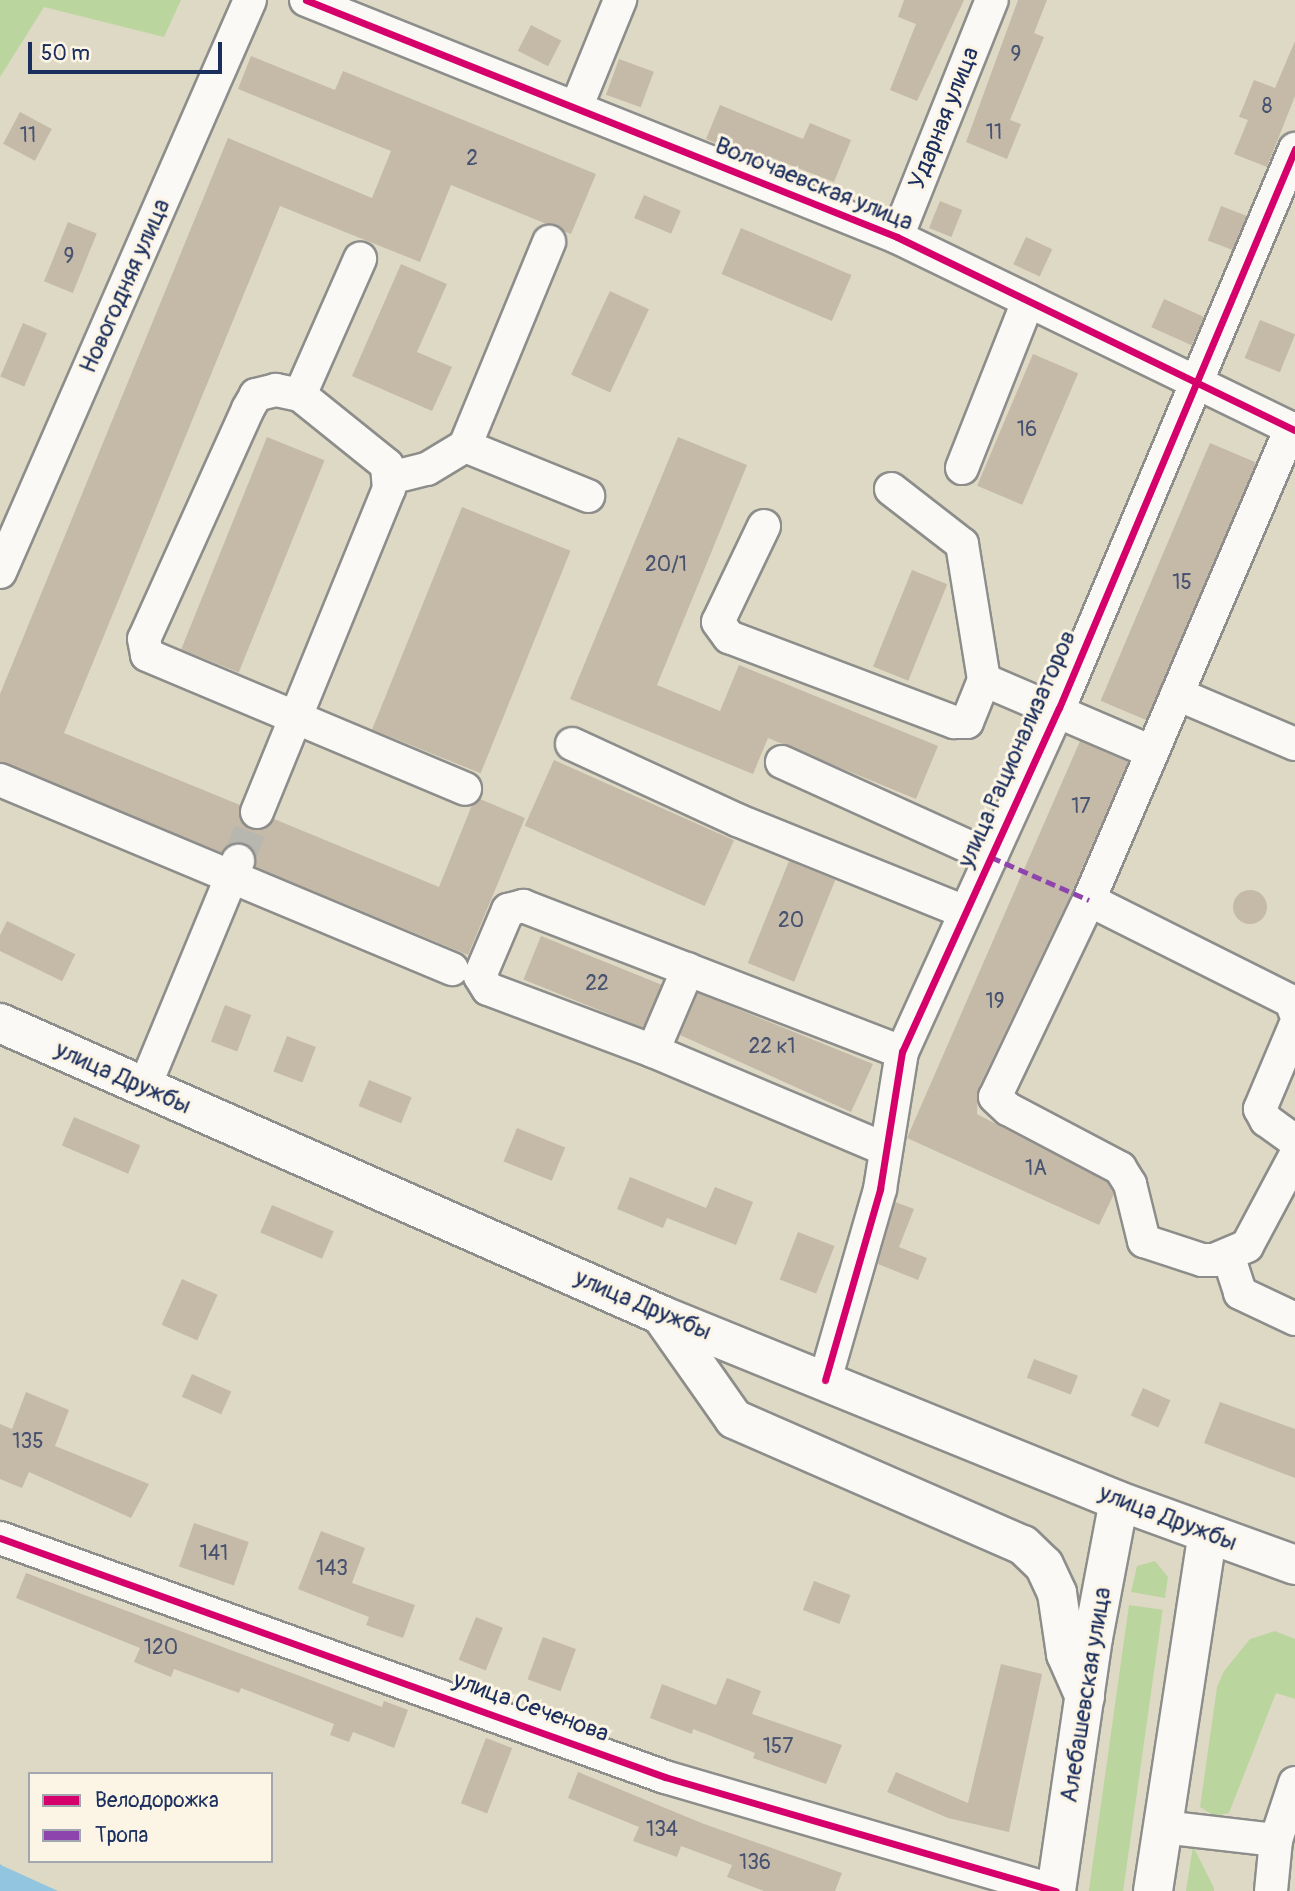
<!DOCTYPE html>
<meta charset="utf-8">
<style>
body{margin:0}
#map{position:relative;width:1295px;height:1891px;overflow:hidden;background:#ded9c4;font-family:Pangolin,sans-serif}
div>[style]{position:absolute}
[style*='--x']{left:calc(var(--x)*1px);top:calc(var(--y)*1px);width:calc(var(--w)*1px);rotate:calc(var(--a)*1deg)}
.green>*{inset:0;background:#bbd59f;transform-origin:0 0}
.water>*{inset:0;background:#92c5df}
.building>*{inset:0;background:#c5b9a8;transform-origin:0 0}
.round{border-radius:50%}
.minor-tunnel>*{height:32px;margin-top:-16px;transform-origin:0;background:repeating-linear-gradient(90deg,#b7b7b0 0 32px,transparent 0 48px)}
.roads{filter:drop-shadow(2px 0 #8d8e8b) drop-shadow(-2px 0 #8d8e8b) drop-shadow(0 2px #8d8e8b) drop-shadow(0 -2px #8d8e8b)}
.minor>*{height:32px;margin:-16px;padding:0 16px;transform-origin:16px;border-radius:16px;background:#faf9f6}
.major>*{height:38px;margin:-19px;padding:0 19px;transform-origin:19px;border-radius:19px;background:#faf9f6}
.quiet>*{height:5px;margin-top:-2.5px;transform-origin:0;background:repeating-linear-gradient(90deg,#8e44ad 0 10px,transparent 0 15px)}
.cycleway>*{height:7px;margin:-3.5px;padding:0 3.5px;transform-origin:3.5px;border-radius:3.5px;background:#d6006c}
span{translate:-50% -50%;white-space:nowrap;text-align:center;line-height:1.15;-webkit-text-stroke:6px #fcf5e5;paint-order:stroke}
.number-label{font-size:21px;color:#465270}
.number-label span{-webkit-text-stroke-width:0}
.street-label{font-size:24px;color:#1b2f5e}
.legend{position:absolute;left:28px;top:1772px;width:245px;height:91px;box-sizing:border-box;background:#fcf5e5;border:2px solid #a2a6af;margin:0;padding:9px 12px;list-style:none;font-size:21px;color:#1b2f5e}
.legend li{display:flex;align-items:center;gap:14px;height:35px}
.legend b{width:35px;border:2px solid #a2a6af}
.scale{position:absolute;left:28px;top:42px;width:194px;height:32px;box-sizing:border-box;border:4px solid #1b2f5e;border-top:0;padding-left:9px;font-size:21px;line-height:24px;white-space:nowrap;color:#1b2f5e;-webkit-text-stroke:5px #fcf5e5;paint-order:stroke}
</style>
<div id="map">
<div class="green">
<div style="clip-path:polygon(0 0,181px 0,164px 37px,44px 7px,0 77px)"></div>
<div style="clip-path:polygon(1155px 1561px,1168px 1577px,1165px 1598px,1131px 1592px,1137px 1566px)"></div>
<div style="left:1129px;top:1605px;width:34px;height:289px;rotate:8deg"></div>
<div style="clip-path:polygon(1275px 1631px,1295px 1639px,1295px 1699px,1276px 1693px,1229px 1813px,1214px 1816px,1200px 1807px,1217px 1687px,1224px 1671px,1250px 1639px)"></div>
<div style="clip-path:polygon(1193px 1846px,1214px 1888px,1214px 1891px,1186px 1891px)"></div>
</div>
<div class="water">
<div style="clip-path:polygon(0 1864px,3px 1866px,58px 1891px,0 1891px)"></div>
</div>
<div class="building">
<div style="clip-path:polygon(904px 0,964px 0,917px 101px,890px 90px,916px 24px,898px 17px)"></div>
<div style="clip-path:polygon(1018px 0,1047px 0,1034px 33px,1044px 37px,1010px 120px,1021px 124px,1007px 159px,966px 142px)"></div>
<div style="left:531px;top:25px;width:34px;height:29px;rotate:27deg"></div>
<div style="clip-path:polygon(1295px 41px,1295px 96px,1267px 167px,1234px 154px,1248px 120px,1239px 117px,1254px 80px,1275px 88px)"></div>
<div style="clip-path:polygon(251px 56px,335px 90px,343px 71px,596px 174px,571px 234px,451px 185px,420px 262px,280px 206px,64px 733px,240px 805px,239px 815px,249px 829px,260px 830px,274px 819px,439px 887px,472px 805px,480px 799px,525px 818px,468px 955px,255px 867px,253px 850px,246px 844px,235px 843px,222px 853px,0 762px,0 694px,228px 138px,372px 198px,391px 151px,238px 89px)"></div>
<div style="left:619px;top:59px;width:37px;height:38px;rotate:20deg"></div>
<div style="clip-path:polygon(720px 105px,803px 139px,810px 123px,851px 140px,834px 182px,767px 156px,764px 163px,706px 139px)"></div>
<div style="left:20px;top:112px;width:36px;height:36px;rotate:28deg"></div>
<div style="left:644px;top:195px;width:40px;height:25px;rotate:23deg"></div>
<div style="left:940px;top:201px;width:24px;height:29px;rotate:22deg"></div>
<div style="left:1221px;top:206px;width:28px;height:37px;rotate:21deg"></div>
<div style="left:68px;top:222px;width:31px;height:64px;rotate:22deg"></div>
<div style="left:741px;top:228px;width:120px;height:50px;rotate:23deg"></div>
<div style="left:1026px;top:237px;width:29px;height:30px;rotate:25deg"></div>
<div style="clip-path:polygon(401px 264px,447px 284px,417px 352px,452px 367px,432px 411px,352px 376px)"></div>
<div style="left:610px;top:291px;width:43px;height:92px;rotate:25deg"></div>
<div style="left:1164px;top:299px;width:44px;height:31px;rotate:24deg"></div>
<div style="left:1260px;top:320px;width:38px;height:41px;rotate:22deg"></div>
<div style="left:23px;top:323px;width:26px;height:58px;rotate:23deg"></div>
<div style="left:1033px;top:354px;width:49px;height:143px;rotate:23deg"></div>
<div style="left:267px;top:437px;width:62px;height:229px;rotate:22deg"></div>
<div style="clip-path:polygon(678px 437px,747px 465px,657px 685px,720px 711px,739px 665px,938px 746px,916px 799px,768px 738px,753px 774px,570px 699px)"></div>
<div style="left:1210px;top:443px;width:50px;height:280px;rotate:23deg"></div>
<div style="left:462px;top:507px;width:117px;height:240px;rotate:22deg"></div>
<div style="left:912px;top:570px;width:38px;height:104px;rotate:22deg"></div>
<div style="clip-path:polygon(1080px 741px,1128px 762px,1072px 892px,978px 1089px,977px 1114px,1107px 1182px,1114px 1194px,1099px 1225px,907px 1138px)"></div>
<div style="left:554px;top:760px;width:197px;height:72px;rotate:24deg"></div>
<div style="left:789px;top:861px;width:50px;height:110px;rotate:22deg"></div>
<div class="round" style="left:1233px;top:890px;width:34px;height:34px"></div>
<div style="left:7px;top:921px;width:76px;height:30px;rotate:26deg"></div>
<div style="left:541px;top:936px;width:130px;height:47px;rotate:22deg"></div>
<div style="clip-path:polygon(698px 993px,873px 1064px,851px 1112px,680px 1035px)"></div>
<div style="left:225px;top:1005px;width:28px;height:39px;rotate:21deg"></div>
<div style="left:287px;top:1036px;width:31px;height:38px;rotate:21deg"></div>
<div style="left:369px;top:1080px;width:46px;height:28px;rotate:22deg"></div>
<div style="left:74px;top:1117px;width:72px;height:31px;rotate:23deg"></div>
<div style="left:517px;top:1128px;width:52px;height:36px;rotate:22deg"></div>
<div style="clip-path:polygon(630px 1177px,706px 1208px,715px 1187px,753px 1202px,736px 1245px,667px 1218px,663px 1228px,617px 1209px)"></div>
<div style="clip-path:polygon(895px 1202px,914px 1209px,899px 1247px,927px 1258px,918px 1280px,878px 1264px)"></div>
<div style="left:272px;top:1205px;width:67px;height:30px;rotate:23deg"></div>
<div style="left:798px;top:1232px;width:39px;height:51px;rotate:21deg"></div>
<div style="left:182px;top:1279px;width:39px;height:50px;rotate:24deg"></div>
<div style="left:1034px;top:1359px;width:47px;height:20px;rotate:21deg"></div>
<div style="left:192px;top:1374px;width:43px;height:25px;rotate:24deg"></div>
<div style="left:1143px;top:1388px;width:30px;height:30px;rotate:24deg"></div>
<div style="clip-path:polygon(26px 1392px,69px 1410px,55px 1446px,149px 1484px,131px 1518px,29px 1472px,22px 1488px,0 1479px,0 1424px,12px 1429px)"></div>
<div style="clip-path:polygon(1220px 1402px,1295px 1429px,1295px 1478px,1204px 1443px)"></div>
<div style="left:194px;top:1523px;width:58px;height:46px;rotate:19deg"></div>
<div style="clip-path:polygon(321px 1531px,365px 1548px,352px 1583px,415px 1605px,403px 1638px,366px 1625px,369px 1617px,298px 1589px)"></div>
<div style="clip-path:polygon(26px 1573px,382px 1707px,384px 1701px,408px 1710px,394px 1748px,353px 1732px,349px 1742px,330px 1735px,334px 1724px,241px 1688px,239px 1693px,174px 1669px,171px 1677px,134px 1662px,140px 1648px,16px 1598px)"></div>
<div style="left:814px;top:1581px;width:39px;height:31px;rotate:21deg"></div>
<div style="left:476px;top:1617px;width:29px;height:46px;rotate:22deg"></div>
<div style="left:543px;top:1637px;width:35px;height:45px;rotate:20deg"></div>
<div style="clip-path:polygon(1001px 1664px,1042px 1674px,1009px 1832px,948px 1818px,887px 1792px,896px 1772px,968px 1803px)"></div>
<div style="clip-path:polygon(727px 1678px,761px 1691px,752px 1714px,842px 1745px,826px 1784px,753px 1758px,755px 1753px,693px 1729px,692px 1734px,650px 1718px,662px 1684px,716px 1705px)"></div>
<div style="left:486px;top:1738px;width:28px;height:70px;rotate:21deg"></div>
<div style="clip-path:polygon(578px 1772px,704px 1824px,842px 1873px,835px 1891px,764px 1891px,727px 1877px,732px 1865px,681px 1846px,677px 1857px,633px 1841px,639px 1827px,568px 1798px)"></div>
</div>
<div class="minor-tunnel">
<div style="--x:238;--y:861;--w:53;--a:-68.8"></div>
</div>
<div class="roads">
<div class="minor">
<div style="--x:306;--y:0;--w:637;--a:21.85"></div>
<div style="--x:897;--y:237;--w:442;--a:25.9"></div>
<div style="--x:576;--y:108;--w:117;--a:-67.8"></div>
<div style="--x:897;--y:237;--w:255;--a:-68.2"></div>
<div style="--x:300;--y:395;--w:25;--a:-168"></div>
<div style="--x:276;--y:390;--w:21;--a:166"></div>
<div style="--x:256;--y:395;--w:16;--a:120"></div>
<div style="--x:248;--y:409;--w:252;--a:114.3"></div>
<div style="--x:144;--y:639;--w:16;--a:79"></div>
<div style="--x:147;--y:655;--w:345;--a:22.8"></div>
<div style="--x:1291;--y:428;--w:513;--a:113.17"></div>
<div style="--x:1089;--y:900;--w:218;--a:115.5"></div>
<div style="--x:995;--y:1097;--w:18;--a:43"></div>
<div style="--x:1008;--y:1109;--w:127;--a:27.8"></div>
<div style="--x:1120;--y:1168;--w:19;--a:58"></div>
<div style="--x:1130;--y:1184;--w:59;--a:76.2"></div>
<div style="--x:1144;--y:1241;--w:61;--a:18.1"></div>
<div style="--x:1202;--y:1260;--w:12;--a:0"></div>
<div style="--x:1214;--y:1260;--w:36;--a:-23"></div>
<div style="--x:1247;--y:1246;--w:102;--a:-61.9"></div>
<div style="--x:465;--y:446;--w:133;--a:22.1"></div>
<div style="--x:962;--y:468;--w:180;--a:-68.4"></div>
<div style="--x:390;--y:478;--w:38;--a:-14"></div>
<div style="--x:427;--y:469;--w:44;--a:-31.2"></div>
<div style="--x:465;--y:446;--w:221;--a:-67.6"></div>
<div style="--x:891;--y:489;--w:90;--a:37.8"></div>
<div style="--x:962;--y:544;--w:138;--a:80.8"></div>
<div style="--x:984;--y:680;--w:183;--a:23.2"></div>
<div style="--x:764;--y:526;--w:106;--a:115.6"></div>
<div style="--x:718;--y:622;--w:19;--a:54"></div>
<div style="--x:729;--y:637;--w:241;--a:20.7"></div>
<div style="--x:954;--y:722;--w:13;--a:0"></div>
<div style="--x:967;--y:722;--w:45;--a:-68"></div>
<div style="--x:0;--y:572;--w:624;--a:-66.39"></div>
<div style="--x:1177;--y:694;--w:128;--a:23"></div>
<div style="--x:572;--y:744;--w:182;--a:24.7"></div>
<div style="--x:737;--y:820;--w:246;--a:22"></div>
<div style="--x:782;--y:762;--w:230;--a:24.4"></div>
<div style="--x:0;--y:780;--w:490;--a:22.7"></div>
<div style="--x:257;--y:812;--w:349;--a:-67.8"></div>
<div style="--x:389;--y:489;--w:24;--a:-95"></div>
<div style="--x:387;--y:465;--w:112;--a:-141.2"></div>
<div style="--x:300;--y:395;--w:149;--a:-66.2"></div>
<div style="--x:1089;--y:900;--w:226;--a:26.6"></div>
<div style="--x:1291;--y:1001;--w:12;--a:70"></div>
<div style="--x:1295;--y:1026;--w:90;--a:112.9"></div>
<div style="--x:1260;--y:1109;--w:13;--a:61"></div>
<div style="--x:1266;--y:1120;--w:36;--a:36"></div>
<div style="--x:653;--y:1051;--w:89;--a:-66.9"></div>
<div style="--x:144;--y:1088;--w:246;--a:-67.5"></div>
<div style="--x:885;--y:1149;--w:252;--a:-157.1"></div>
<div style="--x:653;--y:1051;--w:176;--a:-159.4"></div>
<div style="--x:488;--y:989;--w:15;--a:-122"></div>
<div style="--x:480;--y:976;--w:72;--a:-67"></div>
<div style="--x:508;--y:910;--w:16;--a:-15"></div>
<div style="--x:523;--y:906;--w:406;--a:21.1"></div>
<div style="--x:1228;--y:1255;--w:40;--a:72"></div>
<div style="--x:1240;--y:1293;--w:61;--a:25.3"></div>
<div style="--x:825;--y:1380;--w:199;--a:-73.9"></div>
<div style="--x:880;--y:1189;--w:139;--a:-80.9"></div>
<div style="--x:902;--y:1052;--w:378;--a:-65.5"></div>
<div style="--x:1059;--y:708;--w:607;--a:-67.11"></div>
<div style="--x:0;--y:1538;--w:707;--a:19.77"></div>
<div style="--x:665;--y:1777;--w:407;--a:16.3"></div>
<div style="--x:1163;--y:1827;--w:114;--a:6.6"></div>
<div style="--x:1271;--y:1891;--w:51;--a:-84.4"></div>
<div style="--x:1276;--y:1840;--w:60;--a:-71.6"></div>
</div>
<div class="major">
<div style="--x:0;--y:1023;--w:723;--a:23.83"></div>
<div style="--x:661;--y:1315;--w:494;--a:22.1"></div>
<div style="--x:1119;--y:1501;--w:187;--a:20"></div>
<div style="--x:661;--y:1315;--w:127;--a:54.9"></div>
<div style="--x:734;--y:1419;--w:315;--a:23.6"></div>
<div style="--x:1023;--y:1545;--w:29;--a:44"></div>
<div style="--x:1044;--y:1565;--w:31;--a:65"></div>
<div style="--x:1057;--y:1593;--w:62;--a:81.6"></div>
<div style="--x:1066;--y:1654;--w:47;--a:66.2"></div>
<div style="--x:1056;--y:1891;--w:256;--a:-81.7"></div>
<div style="--x:1093;--y:1638;--w:139;--a:-79.3"></div>
<div style="--x:1153;--y:1891;--w:362;--a:-81.3"></div>
</div>
</div>
<div class="quiet">
<div style="--x:991;--y:857;--w:107;--a:23.7"></div>
</div>
<div class="cycleway">
<div style="--x:306;--y:0;--w:637;--a:21.85"></div>
<div style="--x:897;--y:237;--w:442;--a:25.9"></div>
<div style="--x:825;--y:1380;--w:199;--a:-73.9"></div>
<div style="--x:880;--y:1189;--w:139;--a:-80.9"></div>
<div style="--x:902;--y:1052;--w:378;--a:-65.5"></div>
<div style="--x:1059;--y:708;--w:607;--a:-67.11"></div>
<div style="--x:0;--y:1538;--w:707;--a:19.77"></div>
<div style="--x:665;--y:1777;--w:407;--a:16.3"></div>
</div>
<div class="number-label">
<span style="left:1016px;top:55px">9</span>
<span style="left:1267px;top:107px">8</span>
<span style="left:994px;top:133px">11</span>
<span style="left:28px;top:136px">11</span>
<span style="left:472px;top:159px">2</span>
<span style="left:69px;top:257px">9</span>
<span style="left:1027px;top:430px">16</span>
<span style="left:666px;top:565px">20/1</span>
<span style="left:1182px;top:583px">15</span>
<span style="left:1081px;top:807px">17</span>
<span style="left:791px;top:921px">20</span>
<span style="left:597px;top:984px">22</span>
<span style="left:995px;top:1002px">19</span>
<span style="left:772px;top:1047px">22 к1</span>
<span style="left:1036px;top:1169px">1А</span>
<span style="left:28px;top:1442px">135</span>
<span style="left:214px;top:1554px">141</span>
<span style="left:332px;top:1569px">143</span>
<span style="left:161px;top:1648px">120</span>
<span style="left:778px;top:1747px">157</span>
<span style="left:662px;top:1830px">134</span>
<span style="left:755px;top:1863px">136</span>
</div>
<div class="street-label">
<span style="left:944px;top:118px;rotate:-68deg">Ударная улица</span>
<span style="left:814px;top:184px;rotate:22deg">Волочаевская улица</span>
<span style="left:125px;top:286px;rotate:-66deg">Новогодняя улица</span>
<span style="left:1017px;top:749px;rotate:-66deg">улица Рационализаторов</span>
<span style="left:123px;top:1078px;rotate:24deg">улица Дружбы</span>
<span style="left:643px;top:1305px;rotate:23deg">улица Дружбы</span>
<span style="left:1168px;top:1518px;rotate:21deg">улица Дружбы</span>
<span style="left:1086px;top:1695px;rotate:-81deg">Алебашевская улица</span>
<span style="left:531px;top:1707px;rotate:20deg">улица Сеченова</span>
</div>
<ul class="legend">
<li><b style="height:9px;background:#d6006c"></b>Велодорожка</li>
<li><b style="height:9px;background:#8e44ad"></b>Тропа</li>
</ul>
<div class="scale">50 m</div>
</div>
